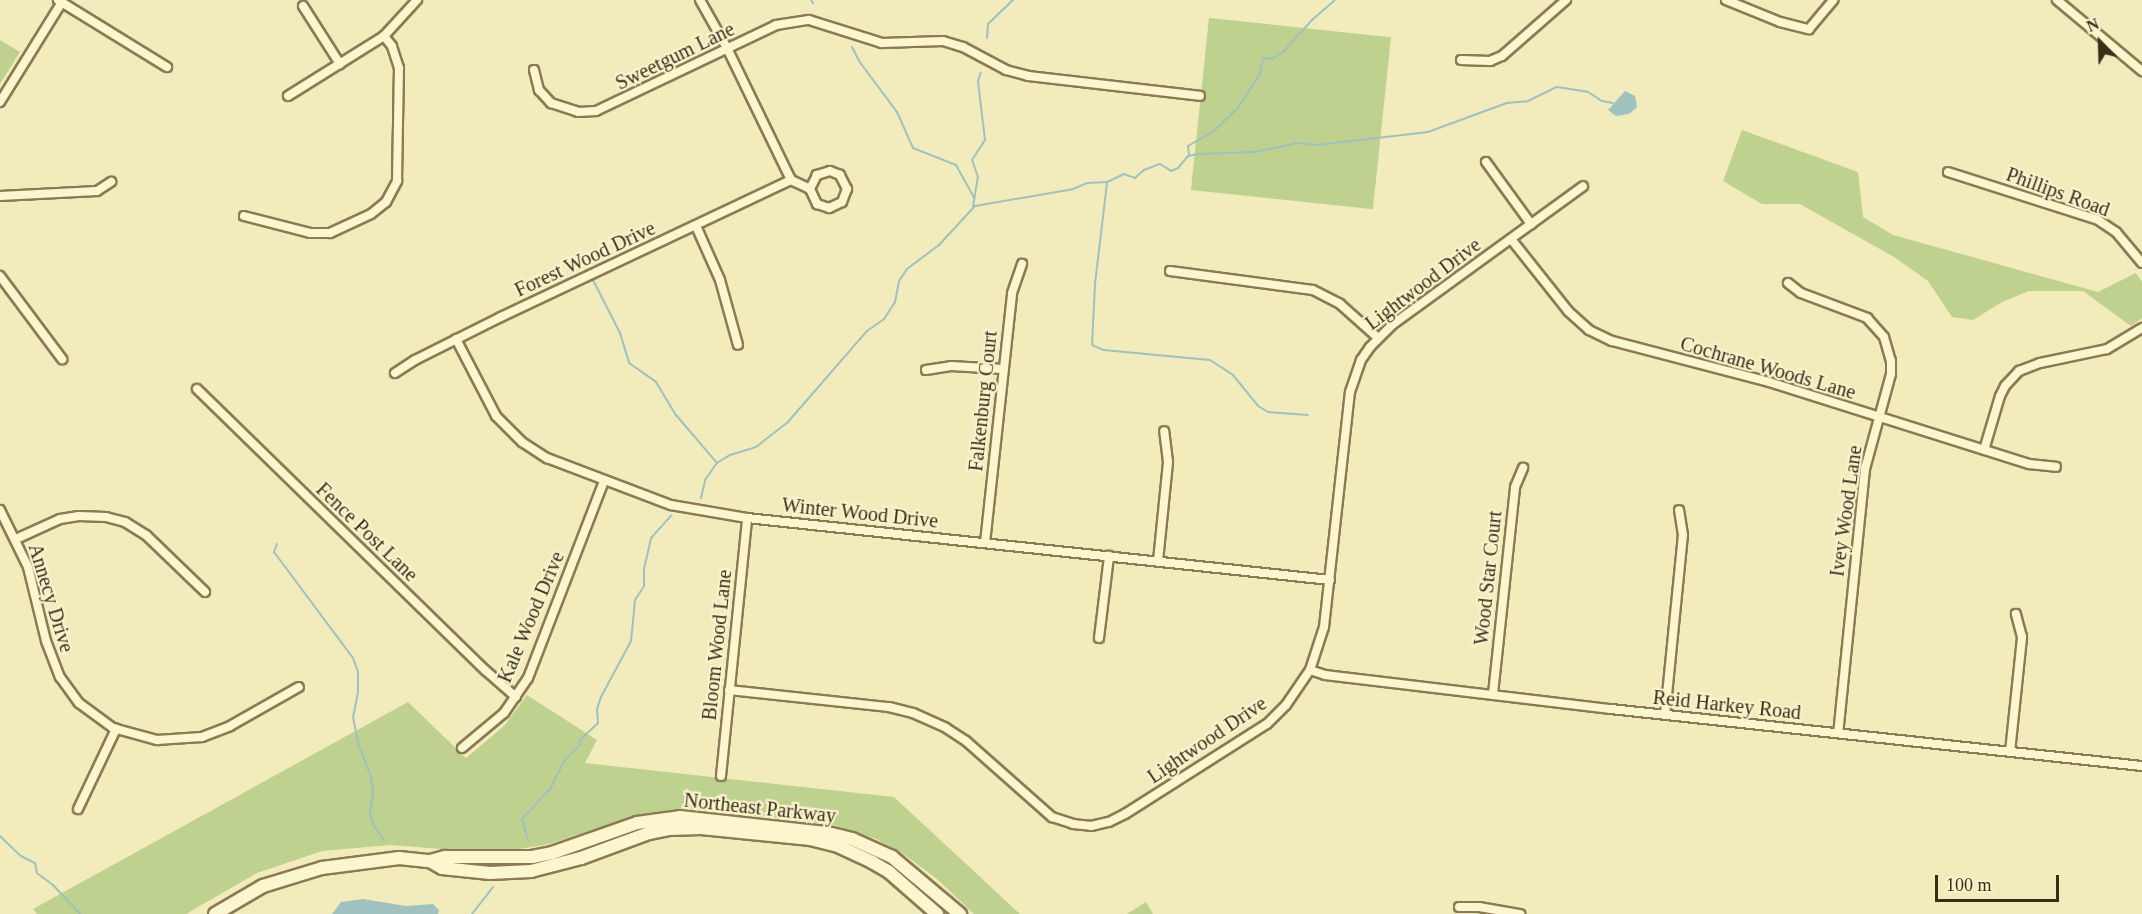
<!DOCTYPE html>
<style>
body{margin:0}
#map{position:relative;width:2142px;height:914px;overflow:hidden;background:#f2ebbb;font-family:Georgia,serif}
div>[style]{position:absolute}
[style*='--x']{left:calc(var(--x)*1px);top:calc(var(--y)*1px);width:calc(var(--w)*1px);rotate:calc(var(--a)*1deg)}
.green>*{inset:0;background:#bed18f;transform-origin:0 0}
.water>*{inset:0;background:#a0c2be}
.stream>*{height:2px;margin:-1px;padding:0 1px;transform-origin:1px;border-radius:1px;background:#a0c2be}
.roads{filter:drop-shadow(2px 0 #8b7a53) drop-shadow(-2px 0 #8b7a53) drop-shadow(0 2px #8b7a53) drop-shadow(0 -2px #8b7a53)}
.street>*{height:8px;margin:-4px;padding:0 4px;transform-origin:4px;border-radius:4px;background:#fcf6cf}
.secondary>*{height:12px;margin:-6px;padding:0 6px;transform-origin:6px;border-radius:6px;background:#fcf6cf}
span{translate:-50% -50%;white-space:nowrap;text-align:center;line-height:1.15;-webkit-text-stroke:4.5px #f9f3cc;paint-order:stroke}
.street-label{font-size:20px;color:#382e1a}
.north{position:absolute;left:2070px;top:12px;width:60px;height:60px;-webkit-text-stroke:4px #f9f3cc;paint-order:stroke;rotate:337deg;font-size:16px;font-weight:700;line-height:24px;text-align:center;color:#382e1a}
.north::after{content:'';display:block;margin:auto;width:21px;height:27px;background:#382e1a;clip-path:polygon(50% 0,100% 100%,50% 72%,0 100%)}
.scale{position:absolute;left:1935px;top:875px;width:124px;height:27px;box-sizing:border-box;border:3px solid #382e1a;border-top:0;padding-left:8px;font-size:18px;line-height:21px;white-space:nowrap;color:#382e1a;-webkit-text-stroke:4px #f9f3cc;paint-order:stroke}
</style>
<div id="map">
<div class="green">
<div style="left:1209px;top:18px;width:183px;height:173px;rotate:6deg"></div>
<div style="clip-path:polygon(0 40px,20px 52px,0 84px)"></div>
<div style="clip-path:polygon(1742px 130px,1858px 172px,1863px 217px,1893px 235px,2098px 292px,2136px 273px,2142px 282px,2142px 318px,2131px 326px,2083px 291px,2029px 291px,2002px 302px,1973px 320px,1952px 317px,1928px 281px,1894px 257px,1800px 204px,1762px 204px,1723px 181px)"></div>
<div style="clip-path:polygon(527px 695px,597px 740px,585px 763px,894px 797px,1020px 914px,974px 914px,937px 879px,902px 853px,876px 839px,834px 825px,712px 810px,682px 809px,638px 815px,549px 844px,508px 851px,480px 852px,390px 845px,322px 851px,257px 873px,186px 914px,37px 914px,33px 909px,408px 702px,466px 758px,504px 726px)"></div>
<div style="clip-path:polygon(1146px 902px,1153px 914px,1127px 914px)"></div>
</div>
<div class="water">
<div style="clip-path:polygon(1625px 91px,1635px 96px,1637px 107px,1629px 114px,1616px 116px,1608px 110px)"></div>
<div style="clip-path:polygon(363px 899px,406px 906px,433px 904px,439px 910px,438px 914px,332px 914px,341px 902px)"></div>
</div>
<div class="stream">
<div style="--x:811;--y:0;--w:4;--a:56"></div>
<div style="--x:987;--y:38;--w:14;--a:-86"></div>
<div style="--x:988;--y:24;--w:35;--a:-44"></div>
<div style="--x:852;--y:47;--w:16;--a:63"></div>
<div style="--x:859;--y:61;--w:64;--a:53.3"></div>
<div style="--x:897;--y:112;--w:39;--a:66"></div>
<div style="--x:913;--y:148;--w:46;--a:21.6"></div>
<div style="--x:956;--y:165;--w:38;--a:61"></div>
<div style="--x:1189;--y:155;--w:9;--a:-96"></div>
<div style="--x:1188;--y:146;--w:30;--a:-30"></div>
<div style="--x:1214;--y:131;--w:33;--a:-44"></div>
<div style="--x:1238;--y:108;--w:40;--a:-57.1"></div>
<div style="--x:1260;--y:74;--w:16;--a:-79"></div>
<div style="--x:1263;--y:58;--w:9;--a:6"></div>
<div style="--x:1272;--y:59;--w:13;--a:-32"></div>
<div style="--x:1283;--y:52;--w:43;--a:-47.8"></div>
<div style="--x:1312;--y:20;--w:30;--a:-41"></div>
<div style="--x:1107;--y:183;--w:102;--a:96.8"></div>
<div style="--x:1095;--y:284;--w:61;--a:92.8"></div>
<div style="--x:1092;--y:345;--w:13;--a:23"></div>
<div style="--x:1104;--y:350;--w:106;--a:5.4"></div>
<div style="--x:1210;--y:360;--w:27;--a:33"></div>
<div style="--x:1233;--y:375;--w:40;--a:51"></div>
<div style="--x:1258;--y:406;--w:12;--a:31"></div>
<div style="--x:1268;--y:412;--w:40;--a:4.3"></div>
<div style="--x:973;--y:207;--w:30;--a:-81"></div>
<div style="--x:978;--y:177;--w:18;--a:-109"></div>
<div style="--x:972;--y:160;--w:24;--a:-57"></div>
<div style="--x:985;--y:140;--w:59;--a:-96.8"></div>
<div style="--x:978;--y:81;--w:9;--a:-72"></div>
<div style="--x:593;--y:280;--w:59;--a:63"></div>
<div style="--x:620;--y:333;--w:31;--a:73"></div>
<div style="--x:629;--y:363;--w:33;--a:35"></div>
<div style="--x:656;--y:382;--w:39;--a:59"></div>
<div style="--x:676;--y:415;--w:63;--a:49.5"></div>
<div style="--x:701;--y:498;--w:18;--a:-77"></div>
<div style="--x:705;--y:480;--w:21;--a:-55"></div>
<div style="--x:717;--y:463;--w:15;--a:-32"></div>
<div style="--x:730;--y:455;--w:27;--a:-17"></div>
<div style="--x:756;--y:447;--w:39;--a:-38"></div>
<div style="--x:787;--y:423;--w:122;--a:-49"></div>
<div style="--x:867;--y:331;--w:21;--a:-35"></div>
<div style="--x:884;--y:319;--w:20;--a:-57"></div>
<div style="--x:895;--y:302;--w:21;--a:-79"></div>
<div style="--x:899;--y:281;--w:14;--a:-56"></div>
<div style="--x:907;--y:269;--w:40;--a:-37"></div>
<div style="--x:939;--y:245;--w:53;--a:-47.3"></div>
<div style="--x:975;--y:206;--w:99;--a:-9.8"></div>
<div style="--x:1073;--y:189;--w:15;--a:-23"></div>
<div style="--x:1087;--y:183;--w:20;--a:-3"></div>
<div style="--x:1107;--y:182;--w:19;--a:-25"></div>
<div style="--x:1124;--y:174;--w:12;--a:20"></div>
<div style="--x:1135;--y:178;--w:12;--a:-42"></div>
<div style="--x:1144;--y:170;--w:17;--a:-21"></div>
<div style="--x:1160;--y:164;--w:13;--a:32"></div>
<div style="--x:1171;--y:171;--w:8;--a:-23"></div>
<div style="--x:1178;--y:168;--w:16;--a:-50"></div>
<div style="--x:1188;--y:156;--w:11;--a:-10"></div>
<div style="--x:1199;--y:154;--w:55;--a:-2.1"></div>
<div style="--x:1254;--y:152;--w:44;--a:-11.8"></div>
<div style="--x:1297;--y:143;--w:20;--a:6"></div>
<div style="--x:1317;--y:145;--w:112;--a:-6.7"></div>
<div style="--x:1428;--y:132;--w:84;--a:-20.2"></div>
<div style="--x:1507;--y:103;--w:21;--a:-5"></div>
<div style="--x:1528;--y:101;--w:32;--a:-26"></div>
<div style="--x:1557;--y:87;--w:31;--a:9"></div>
<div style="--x:1588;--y:92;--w:17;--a:33"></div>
<div style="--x:1602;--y:101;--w:11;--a:10"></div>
<div style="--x:277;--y:544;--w:9;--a:111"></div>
<div style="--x:274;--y:552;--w:132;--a:53.3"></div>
<div style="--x:353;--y:658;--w:15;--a:70"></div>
<div style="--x:358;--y:672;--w:20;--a:90"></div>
<div style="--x:358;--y:692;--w:25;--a:101"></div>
<div style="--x:353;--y:717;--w:26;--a:79"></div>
<div style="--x:358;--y:743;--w:36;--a:69"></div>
<div style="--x:371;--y:777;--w:15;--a:82"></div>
<div style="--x:373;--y:792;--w:21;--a:98"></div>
<div style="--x:370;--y:813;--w:14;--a:73"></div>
<div style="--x:374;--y:826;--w:17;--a:54"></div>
<div style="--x:0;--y:836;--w:29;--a:44"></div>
<div style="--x:21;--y:856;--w:16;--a:27"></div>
<div style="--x:35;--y:863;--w:10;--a:79"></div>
<div style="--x:37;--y:873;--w:20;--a:37"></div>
<div style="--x:53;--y:885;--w:40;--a:47"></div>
<div style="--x:528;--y:840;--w:22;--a:-106"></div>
<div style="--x:522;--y:819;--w:41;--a:-47"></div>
<div style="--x:550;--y:789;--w:31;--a:-63"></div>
<div style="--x:564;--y:761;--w:21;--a:-45"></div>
<div style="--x:579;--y:746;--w:7;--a:-74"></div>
<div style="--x:581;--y:739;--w:23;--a:-43"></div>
<div style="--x:598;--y:723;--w:14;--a:-94"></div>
<div style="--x:597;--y:709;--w:13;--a:-72"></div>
<div style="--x:601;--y:697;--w:64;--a:-61.8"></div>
<div style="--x:631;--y:641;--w:41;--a:-84.4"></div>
<div style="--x:635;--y:600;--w:17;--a:-57"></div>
<div style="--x:644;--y:586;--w:17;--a:-90"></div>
<div style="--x:644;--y:569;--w:32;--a:-77"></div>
<div style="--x:651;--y:538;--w:30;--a:-48"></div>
<div style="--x:472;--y:914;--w:34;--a:-52"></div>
</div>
<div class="roads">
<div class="street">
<div style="--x:58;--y:0;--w:128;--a:31.6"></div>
<div style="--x:700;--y:0;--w:55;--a:60.6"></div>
<div style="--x:727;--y:48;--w:147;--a:64.1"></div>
<div style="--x:1726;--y:0;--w:58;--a:22.2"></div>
<div style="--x:1780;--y:22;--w:30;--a:14"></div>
<div style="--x:1809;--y:29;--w:38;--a:-50"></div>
<div style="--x:2057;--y:0;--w:111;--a:39.9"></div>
<div style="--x:303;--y:6;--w:69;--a:57.5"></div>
<div style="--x:1461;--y:60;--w:29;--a:2"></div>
<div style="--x:1490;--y:61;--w:13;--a:-23"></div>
<div style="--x:1502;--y:56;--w:85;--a:-41.2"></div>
<div style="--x:534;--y:70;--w:21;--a:76"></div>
<div style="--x:539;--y:90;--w:18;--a:47"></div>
<div style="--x:551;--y:103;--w:28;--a:18"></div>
<div style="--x:578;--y:112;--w:18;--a:-3"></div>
<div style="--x:596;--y:111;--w:199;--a:-25.5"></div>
<div style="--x:776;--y:25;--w:33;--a:-9"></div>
<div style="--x:809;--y:20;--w:77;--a:17.5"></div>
<div style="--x:882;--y:43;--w:61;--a:-1.9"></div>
<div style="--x:943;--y:41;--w:21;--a:17"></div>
<div style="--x:963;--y:47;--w:49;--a:28.1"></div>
<div style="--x:1006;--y:70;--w:23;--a:15"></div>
<div style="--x:1028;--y:76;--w:173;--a:6.6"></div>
<div style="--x:288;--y:96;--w:113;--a:-32"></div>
<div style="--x:384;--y:36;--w:49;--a:-47.5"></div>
<div style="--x:0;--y:102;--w:118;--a:-58.2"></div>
<div style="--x:1486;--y:162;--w:77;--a:54"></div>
<div style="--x:1948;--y:172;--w:157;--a:17.7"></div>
<div style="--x:2098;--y:220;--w:22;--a:34"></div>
<div style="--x:2116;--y:232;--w:40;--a:50"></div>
<div style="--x:791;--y:180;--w:21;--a:25"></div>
<div style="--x:810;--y:189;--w:17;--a:65"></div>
<div style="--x:817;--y:204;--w:13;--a:18"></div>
<div style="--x:829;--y:208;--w:14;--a:-25"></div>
<div style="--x:842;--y:202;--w:14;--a:-69"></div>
<div style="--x:847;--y:189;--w:16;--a:-117"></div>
<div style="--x:840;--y:175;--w:11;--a:-158"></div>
<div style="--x:830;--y:171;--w:14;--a:163"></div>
<div style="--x:817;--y:175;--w:16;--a:117"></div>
<div style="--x:0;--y:196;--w:97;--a:-3"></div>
<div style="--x:97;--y:191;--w:17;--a:-33"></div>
<div style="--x:244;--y:216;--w:68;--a:14.4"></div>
<div style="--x:310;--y:233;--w:20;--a:0"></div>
<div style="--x:330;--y:233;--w:45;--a:-24.9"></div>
<div style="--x:371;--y:214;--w:19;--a:-39"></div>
<div style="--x:386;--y:202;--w:24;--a:-62"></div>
<div style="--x:397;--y:181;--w:113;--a:-89"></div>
<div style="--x:399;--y:68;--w:23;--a:-108"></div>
<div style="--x:392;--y:46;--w:13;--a:-129"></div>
<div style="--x:696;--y:226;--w:59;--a:66"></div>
<div style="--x:720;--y:280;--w:67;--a:74.5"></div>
<div style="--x:1511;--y:239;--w:92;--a:51.6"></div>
<div style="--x:1568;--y:311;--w:28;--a:42"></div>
<div style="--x:1589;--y:330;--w:25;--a:26"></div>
<div style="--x:1612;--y:341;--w:162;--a:14.6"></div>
<div style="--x:1769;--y:382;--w:273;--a:17.5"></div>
<div style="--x:2029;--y:464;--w:27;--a:6"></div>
<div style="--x:1170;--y:271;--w:144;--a:7.6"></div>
<div style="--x:1313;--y:290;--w:30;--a:27"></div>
<div style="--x:1340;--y:304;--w:50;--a:41.7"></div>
<div style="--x:0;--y:276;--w:104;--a:53.2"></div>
<div style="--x:1788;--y:283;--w:16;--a:38"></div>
<div style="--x:1801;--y:293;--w:71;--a:20.7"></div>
<div style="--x:1867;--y:318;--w:25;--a:48"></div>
<div style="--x:1884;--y:337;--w:25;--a:74"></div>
<div style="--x:1891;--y:361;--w:13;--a:90"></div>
<div style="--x:1891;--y:374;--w:98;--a:105.3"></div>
<div style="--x:1865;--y:469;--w:265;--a:95.8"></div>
<div style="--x:456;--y:339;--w:87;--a:62.5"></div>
<div style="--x:496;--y:416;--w:37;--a:45"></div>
<div style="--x:522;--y:442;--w:30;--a:33"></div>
<div style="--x:547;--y:458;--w:133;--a:20.8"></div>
<div style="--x:671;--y:505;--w:77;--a:9.7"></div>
<div style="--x:747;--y:518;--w:586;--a:6.07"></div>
<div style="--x:926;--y:370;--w:25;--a:-9"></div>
<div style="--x:951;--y:366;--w:52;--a:3.3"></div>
<div style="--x:395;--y:373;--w:24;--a:-33"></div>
<div style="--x:415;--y:360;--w:96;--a:-26.6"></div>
<div style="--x:501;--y:317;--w:321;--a:-25.3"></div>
<div style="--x:197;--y:389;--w:402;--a:44.3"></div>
<div style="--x:485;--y:670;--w:41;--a:41.1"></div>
<div style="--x:1984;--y:450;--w:56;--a:-73.5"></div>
<div style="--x:2000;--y:396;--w:11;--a:-63"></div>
<div style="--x:2005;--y:386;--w:21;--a:-47"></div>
<div style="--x:2019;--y:371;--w:22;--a:-21"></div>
<div style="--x:2040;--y:363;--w:68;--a:-11.8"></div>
<div style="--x:2107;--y:349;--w:41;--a:-31"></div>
<div style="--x:0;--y:510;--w:64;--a:63.8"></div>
<div style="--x:28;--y:567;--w:76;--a:76.3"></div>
<div style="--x:46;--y:641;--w:39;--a:69"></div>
<div style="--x:60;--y:677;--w:32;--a:54"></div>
<div style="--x:79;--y:703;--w:42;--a:36.3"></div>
<div style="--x:113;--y:728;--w:46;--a:15.3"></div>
<div style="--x:157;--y:740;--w:45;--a:-3.8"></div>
<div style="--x:202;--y:737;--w:30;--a:-21"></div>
<div style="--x:230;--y:726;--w:79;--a:-29.5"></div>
<div style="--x:16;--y:539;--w:48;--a:-24.4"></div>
<div style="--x:60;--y:519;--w:19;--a:-9"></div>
<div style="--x:79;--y:516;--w:27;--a:2"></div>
<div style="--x:106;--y:517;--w:20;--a:15"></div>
<div style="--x:125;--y:522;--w:25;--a:32"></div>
<div style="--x:146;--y:535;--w:82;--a:44"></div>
<div style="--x:985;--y:543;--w:251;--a:-83.8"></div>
<div style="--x:1012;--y:293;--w:31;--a:-71"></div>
<div style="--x:1158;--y:561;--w:100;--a:-84.2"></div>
<div style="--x:1168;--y:462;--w:31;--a:-97"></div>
<div style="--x:1099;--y:638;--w:83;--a:-83"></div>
<div style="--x:1310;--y:670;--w:16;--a:18"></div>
<div style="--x:1325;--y:675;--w:288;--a:6.8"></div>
<div style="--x:1611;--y:709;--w:534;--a:6.13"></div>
<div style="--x:729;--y:690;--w:161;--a:6.1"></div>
<div style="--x:889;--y:707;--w:25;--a:14"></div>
<div style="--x:913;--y:713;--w:36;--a:24"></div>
<div style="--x:946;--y:728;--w:24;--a:33"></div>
<div style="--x:966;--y:741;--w:115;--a:41.5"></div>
<div style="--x:1052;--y:817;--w:22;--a:18"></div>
<div style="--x:1073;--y:824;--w:18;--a:6"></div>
<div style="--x:1091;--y:826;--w:18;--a:-13"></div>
<div style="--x:1109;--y:822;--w:18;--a:-27"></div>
<div style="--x:1125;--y:814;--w:168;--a:-32.4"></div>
<div style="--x:1267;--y:724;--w:27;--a:-45"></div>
<div style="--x:1286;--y:705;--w:42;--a:-55.6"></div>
<div style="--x:1310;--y:670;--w:45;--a:-72"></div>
<div style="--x:1324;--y:627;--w:236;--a:-83.7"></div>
<div style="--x:1350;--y:392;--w:34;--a:-71"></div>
<div style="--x:1361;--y:360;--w:16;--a:-55"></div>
<div style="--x:1370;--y:347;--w:31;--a:-45"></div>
<div style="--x:1392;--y:325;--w:236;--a:-36"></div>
<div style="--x:1493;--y:694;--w:208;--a:-83.9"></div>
<div style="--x:1515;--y:487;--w:21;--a:-67"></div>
<div style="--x:1665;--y:715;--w:181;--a:-84.3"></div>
<div style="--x:1683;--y:535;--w:25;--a:-99"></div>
<div style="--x:462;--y:748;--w:55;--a:-39.8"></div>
<div style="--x:504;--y:713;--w:42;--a:-55.6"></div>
<div style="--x:528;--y:678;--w:211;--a:-68.9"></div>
<div style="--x:2010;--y:752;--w:116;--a:-84"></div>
<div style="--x:2022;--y:637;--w:24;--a:-105"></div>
<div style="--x:721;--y:776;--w:259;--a:-84.2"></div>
<div style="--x:78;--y:809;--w:89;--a:-64.6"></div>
<div style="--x:1459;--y:907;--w:20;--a:0"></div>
<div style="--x:1479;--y:907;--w:42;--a:9.7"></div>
</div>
<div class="secondary">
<div style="--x:430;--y:861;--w:14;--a:30"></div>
<div style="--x:442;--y:868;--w:48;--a:5.9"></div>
<div style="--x:490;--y:873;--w:41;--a:-2.8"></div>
<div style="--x:531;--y:871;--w:52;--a:-14.6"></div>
<div style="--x:581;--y:858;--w:72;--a:-20.2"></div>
<div style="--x:649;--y:833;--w:20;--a:-11"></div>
<div style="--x:669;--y:829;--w:32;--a:-2"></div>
<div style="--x:701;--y:828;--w:110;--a:5.8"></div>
<div style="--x:810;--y:839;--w:29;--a:14"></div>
<div style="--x:838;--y:846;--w:38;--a:25"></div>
<div style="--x:872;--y:862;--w:20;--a:30"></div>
<div style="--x:889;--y:872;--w:64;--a:41.2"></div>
<div style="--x:215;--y:914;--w:56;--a:-30.3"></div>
<div style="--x:263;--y:886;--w:62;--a:-17"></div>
<div style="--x:322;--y:868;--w:78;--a:-7.4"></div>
<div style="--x:399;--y:858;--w:31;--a:6"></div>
<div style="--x:430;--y:861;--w:16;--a:-15"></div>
<div style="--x:445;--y:857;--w:87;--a:0"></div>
<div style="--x:532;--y:857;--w:20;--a:-11"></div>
<div style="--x:552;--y:853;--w:90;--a:-19.4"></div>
<div style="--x:637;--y:823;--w:43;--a:-7.9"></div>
<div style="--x:680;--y:817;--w:149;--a:6.2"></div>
<div style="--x:828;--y:833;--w:25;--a:14"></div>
<div style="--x:852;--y:839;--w:44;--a:24.2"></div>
<div style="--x:892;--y:857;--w:89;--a:40"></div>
</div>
</div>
<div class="street-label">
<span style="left:675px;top:56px;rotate:-26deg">Sweetgum Lane</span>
<span style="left:2058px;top:192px;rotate:20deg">Phillips Road</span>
<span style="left:585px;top:259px;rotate:-25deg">Forest Wood Drive</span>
<span style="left:1423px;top:284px;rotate:-37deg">Lightwood Drive</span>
<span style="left:1768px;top:368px;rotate:16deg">Cochrane Woods Lane</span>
<span style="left:983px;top:401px;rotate:-84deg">Falkenburg Court</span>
<span style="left:1846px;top:511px;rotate:-82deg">Ivey Wood Lane</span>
<span style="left:860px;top:513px;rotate:6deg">Winter Wood Drive</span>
<span style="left:367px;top:532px;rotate:44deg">Fence Post Lane</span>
<span style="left:1488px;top:578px;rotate:-84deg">Wood Star Court</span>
<span style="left:51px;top:598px;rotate:73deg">Annecy Drive</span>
<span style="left:531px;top:617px;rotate:-67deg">Kale Wood Drive</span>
<span style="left:717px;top:645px;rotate:-84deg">Bloom Wood Lane</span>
<span style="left:1727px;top:705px;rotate:6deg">Reid Harkey Road</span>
<span style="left:1207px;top:740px;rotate:-34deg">Lightwood Drive</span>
<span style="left:760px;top:808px;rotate:6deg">Northeast Parkway</span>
</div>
<div class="north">N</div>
<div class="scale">100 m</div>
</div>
